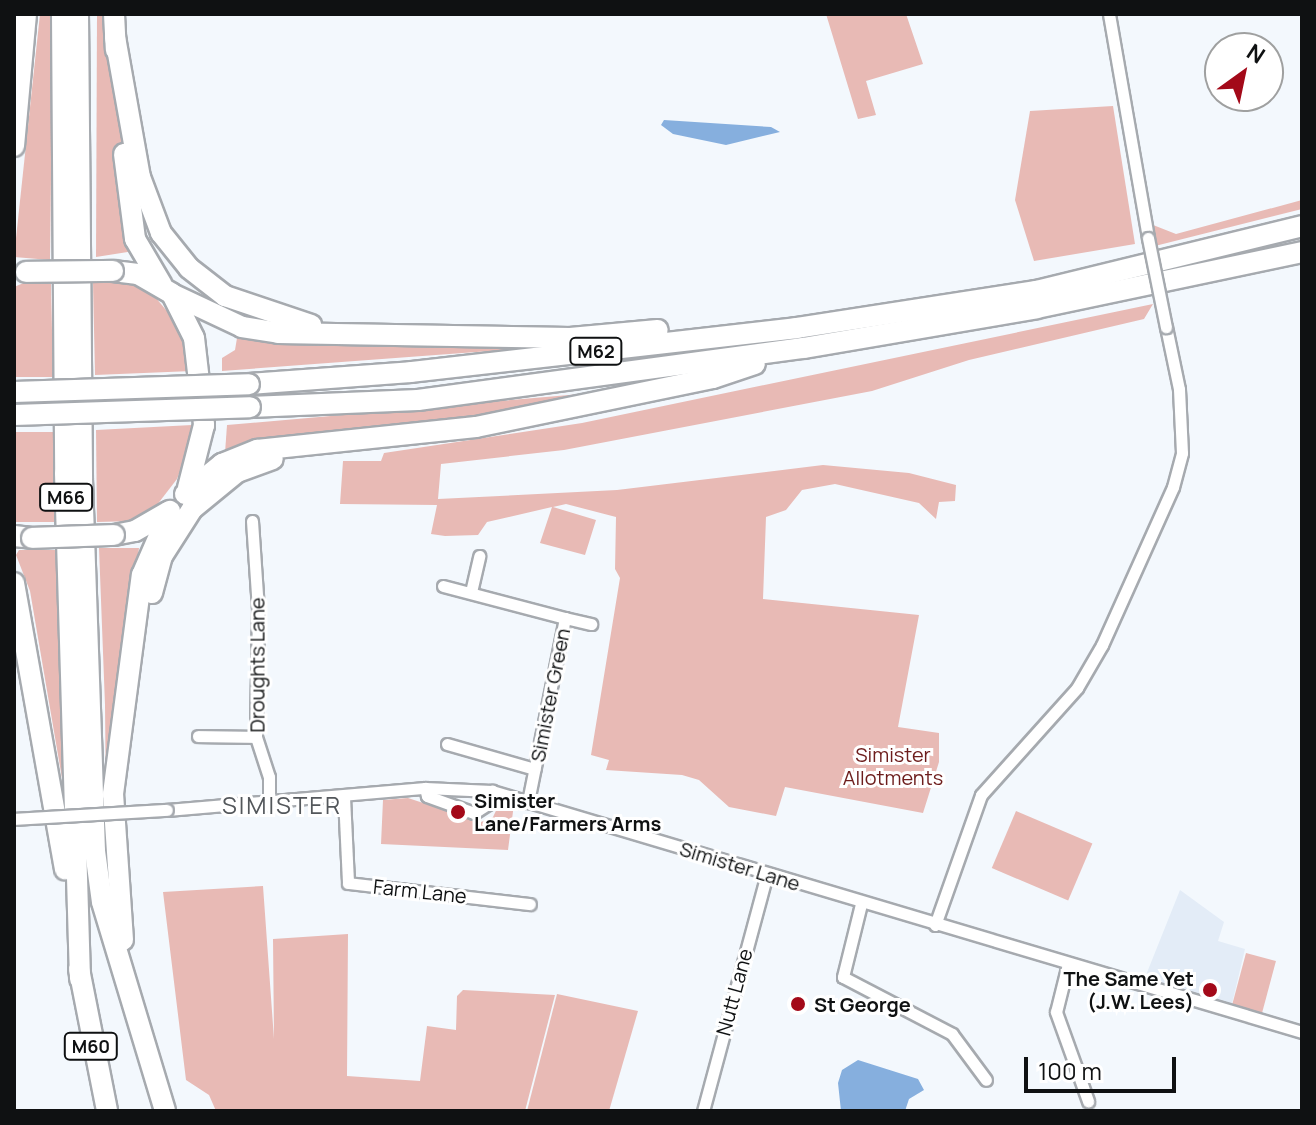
<!DOCTYPE html>
<style>
body{margin:0}
#map{position:relative;width:1316px;height:1125px;overflow:hidden;background:#f3f8fd;font-family:Manrope,sans-serif}
div>[style]{position:absolute}
[style*='--x']{left:calc(var(--x)*1px);top:calc(var(--y)*1px);width:calc(var(--w)*1px);rotate:calc(var(--a)*1deg)}
.built>*{inset:0;background:#e3ecf7}
.green>*{inset:0;background:#e8bab5;transform-origin:0 0}
.water>*{inset:0;background:#86afde}
.roads{filter:drop-shadow(2px 0 #a6aaaf) drop-shadow(-2px 0 #a6aaaf) drop-shadow(0 2px #a6aaaf) drop-shadow(0 -2px #a6aaaf)}
.street>*{height:11px;margin:-5.5px;padding:0 5.5px;transform-origin:5.5px;border-radius:5.5px;background:#fff}
.highway>*{height:20px;margin:-10px;padding:0 10px;transform-origin:10px;border-radius:10px;background:#fff}
.bridges{filter:drop-shadow(2px 0 #a6aaaf) drop-shadow(-2px 0 #a6aaaf) drop-shadow(0 2px #a6aaaf) drop-shadow(0 -2px #a6aaaf)}
.street-bridge>*{height:11px;margin:-5.5px;padding:0 5.5px;transform-origin:5.5px;border-radius:5.5px;background:#fff}
.highway-bridge>*{height:20px;margin:-10px;padding:0 10px;transform-origin:10px;border-radius:10px;background:#fff}
.dots>*{width:22px;height:22px;translate:-50% -50%;box-sizing:border-box;border:4px solid #fff;border-radius:50%}
span{translate:-50% -50%;white-space:nowrap;text-align:center;line-height:1.15;-webkit-text-stroke:6px #fff;paint-order:stroke}
.shield-label span{padding:2px 6px;background:#fff;border:2px solid;border-radius:6px;-webkit-text-stroke-width:0}
.shield-label{font-size:18px;color:#0f1112;font-weight:700}
.street-label{font-size:20px;color:#0f1112}
.park-label{font-size:20px;color:#6d1d1c}
.poi-label{font-size:20px;color:#0f1112;font-weight:700}
.left{translate:0 -50%;text-align:left}
.right{translate:-100% -50%;text-align:right}
.quarter-label{font-size:24px;color:#53575b;letter-spacing:2px}
.frame{position:absolute;inset:0;border:16px solid #0f1112;pointer-events:none}
.north{position:absolute;left:1204px;top:32px;width:80px;height:80px;box-sizing:border-box;background:#fff;border:2px solid #9fa0a0;border-radius:50%;rotate:33deg;font-size:22px;font-weight:700;line-height:32px;text-align:center;color:#0f1112}
.north::after{content:'';display:block;margin:auto;width:28px;height:36px;background:#a30919;clip-path:polygon(50% 0,100% 100%,50% 72%,0 100%)}
.scale{position:absolute;left:1024px;top:1057px;width:152px;height:36px;box-sizing:border-box;border:4px solid #0f1112;border-top:0;padding-left:10px;font-size:24px;line-height:28px;white-space:nowrap;color:#0f1112;-webkit-text-stroke:6px #fff;paint-order:stroke}
</style>
<div id="map">
<div class="built">
<div style="clip-path:polygon(1180px 890px,1224px 922px,1218px 941px,1245px 949px,1231px 1008px,1144px 980px)"></div>
</div>
<div class="green">
<div style="clip-path:polygon(40px 14px,53px 14px,50px 260px,14px 257px)"></div>
<div style="clip-path:polygon(97px 14px,109px 14px,134px 251px,96px 257px)"></div>
<div style="clip-path:polygon(826px 14px,906px 14px,923px 64px,866px 81px,876px 115px,858px 119px)"></div>
<div style="clip-path:polygon(1113px 106px,1135px 244px,1034px 261px,1015px 200px,1030px 111px)"></div>
<div style="clip-path:polygon(1302px 200px,1302px 209px,1151px 247px,1148px 223px,1176px 234px)"></div>
<div style="clip-path:polygon(26px 282px,51px 284px,53px 377px,14px 377px,14px 287px)"></div>
<div style="clip-path:polygon(131px 282px,156px 298px,176px 322px,192px 371px,95px 375px,93px 283px)"></div>
<div style="clip-path:polygon(1153px 304px,1144px 319px,969px 360px,872px 391px,564px 450px,441px 464px,438px 499px,617px 490px,823px 465px,909px 473px,956px 485px,955px 501px,939px 502px,936px 519px,919px 503px,835px 484px,802px 490px,786px 510px,766px 517px,763px 599px,919px 615px,898px 727px,939px 733px,939px 762px,923px 813px,785px 787px,776px 816px,729px 807px,699px 780px,682px 775px,606px 770px,609px 760px,591px 755px,620px 578px,615px 569px,616px 517px,566px 504px,553px 507px,596px 520px,585px 555px,540px 543px,552px 507px,487px 522px,478px 535px,445px 536px,431px 534px,437px 505px,340px 504px,343px 461px,381px 461px,384px 453px,582px 423px)"></div>
<div style="clip-path:polygon(237px 338px,531px 348px,222px 371px,222px 358px,235px 350px)"></div>
<div style="clip-path:polygon(592px 393px,593px 399px,225px 453px,227px 425px)"></div>
<div style="clip-path:polygon(192px 425px,191px 443px,177px 479px,150px 514px,135px 521px,97px 522px,96px 430px)"></div>
<div style="left:14px;top:432px;width:40px;height:90px"></div>
<div style="clip-path:polygon(99px 548px,139px 548px,106px 805px,105px 705px)"></div>
<div style="clip-path:polygon(19px 550px,58px 550px,64px 790px,30px 591px,16px 555px)"></div>
<div style="clip-path:polygon(408px 798px,481px 822px,493px 817px,501px 800px,514px 804px,508px 850px,381px 844px,383px 800px)"></div>
<div style="left:1016px;top:811px;width:83px;height:62px;rotate:23deg"></div>
<div style="clip-path:polygon(263px 886px,274px 1039px,273px 939px,348px 934px,347px 1076px,420px 1081px,427px 1026px,456px 1030px,457px 996px,463px 990px,555px 995px,525px 1111px,216px 1111px,209px 1095px,186px 1080px,163px 892px)"></div>
<div style="left:1246px;top:953px;width:31px;height:55px;rotate:15deg"></div>
<div style="clip-path:polygon(557px 994px,638px 1011px,609px 1111px,527px 1111px)"></div>
</div>
<div class="water">
<div style="clip-path:polygon(664px 120px,771px 127px,780px 132px,726px 145px,673px 134px,661px 125px)"></div>
<div style="clip-path:polygon(858px 1060px,918px 1079px,924px 1090px,909px 1099px,905px 1111px,841px 1111px,838px 1083px,842px 1070px)"></div>
</div>
<div class="roads">
<div class="street">
<div style="--x:1109;--y:14;--w:227;--a:80.1"></div>
<div style="--x:252;--y:521;--w:87;--a:86.1"></div>
<div style="--x:258;--y:608;--w:129;--a:90.9"></div>
<div style="--x:256;--y:737;--w:42;--a:72"></div>
<div style="--x:269;--y:777;--w:28;--a:90"></div>
<div style="--x:443;--y:586;--w:126;--a:14.7"></div>
<div style="--x:565;--y:618;--w:188;--a:101.4"></div>
<div style="--x:471;--y:592;--w:37;--a:-77"></div>
<div style="--x:565;--y:618;--w:27;--a:13"></div>
<div style="--x:198;--y:736;--w:58;--a:1"></div>
<div style="--x:447;--y:744;--w:91;--a:15.9"></div>
<div style="--x:425;--y:788;--w:8;--a:76"></div>
<div style="--x:427;--y:796;--w:50;--a:19.9"></div>
<div style="--x:474;--y:813;--w:17;--a:-33"></div>
<div style="--x:488;--y:804;--w:14;--a:-73"></div>
<div style="--x:344;--y:797;--w:86;--a:87.3"></div>
<div style="--x:348;--y:883;--w:183;--a:6.6"></div>
<div style="--x:167;--y:810;--w:259;--a:-4.9"></div>
<div style="--x:425;--y:788;--w:67;--a:2.6"></div>
<div style="--x:492;--y:791;--w:845;--a:16.57"></div>
<div style="--x:861;--y:904;--w:75;--a:103.9"></div>
<div style="--x:843;--y:977;--w:123;--a:27.6"></div>
<div style="--x:952;--y:1034;--w:57;--a:53.5"></div>
<div style="--x:935;--y:925;--w:138;--a:-70.5"></div>
<div style="--x:981;--y:795;--w:144;--a:-48.1"></div>
<div style="--x:1077;--y:688;--w:50;--a:-59.8"></div>
<div style="--x:1102;--y:645;--w:173;--a:-65.8"></div>
<div style="--x:1173;--y:487;--w:35;--a:-75"></div>
<div style="--x:1182;--y:453;--w:64;--a:-92.7"></div>
<div style="--x:1179;--y:389;--w:63;--a:-101.8"></div>
<div style="--x:1068;--y:964;--w:49;--a:104"></div>
<div style="--x:1056;--y:1012;--w:95;--a:70.2"></div>
<div style="--x:703;--y:1111;--w:245;--a:-74.9"></div>
</div>
<div class="highway">
<div style="--x:62;--y:14;--w:459;--a:89.6"></div>
<div style="--x:65;--y:473;--w:506;--a:88.3"></div>
<div style="--x:78;--y:14;--w:465;--a:89.5"></div>
<div style="--x:82;--y:479;--w:372;--a:88"></div>
<div style="--x:95;--y:851;--w:51;--a:82.2"></div>
<div style="--x:102;--y:902;--w:218;--a:73.2"></div>
<div style="--x:114;--y:14;--w:36;--a:87"></div>
<div style="--x:115;--y:37;--w:142;--a:79.9"></div>
<div style="--x:140;--y:177;--w:60;--a:69.4"></div>
<div style="--x:161;--y:233;--w:45;--a:51.3"></div>
<div style="--x:189;--y:268;--w:46;--a:37.9"></div>
<div style="--x:225;--y:296;--w:91;--a:18.6"></div>
<div style="--x:14;--y:146;--w:133;--a:-84.8"></div>
<div style="--x:124;--y:154;--w:86;--a:82.6"></div>
<div style="--x:135;--y:239;--w:53;--a:59.6"></div>
<div style="--x:113;--y:271;--w:25;--a:7"></div>
<div style="--x:138;--y:274;--w:39;--a:30"></div>
<div style="--x:172;--y:294;--w:49;--a:63.4"></div>
<div style="--x:194;--y:338;--w:88;--a:83.4"></div>
<div style="--x:204;--y:425;--w:65;--a:104.3"></div>
<div style="--x:172;--y:294;--w:77;--a:25.2"></div>
<div style="--x:242;--y:327;--w:36;--a:9"></div>
<div style="--x:278;--y:333;--w:292;--a:1"></div>
<div style="--x:570;--y:338;--w:88;--a:-5.2"></div>
<div style="--x:249;--y:384;--w:162;--a:-4.2"></div>
<div style="--x:411;--y:372;--w:388;--a:-6.5"></div>
<div style="--x:796;--y:328;--w:243;--a:-8.8"></div>
<div style="--x:1036;--y:291;--w:274;--a:-13.7"></div>
<div style="--x:250;--y:407;--w:168;--a:-2.4"></div>
<div style="--x:418;--y:400;--w:389;--a:-7.7"></div>
<div style="--x:804;--y:348;--w:236;--a:-9.7"></div>
<div style="--x:1037;--y:308;--w:271;--a:-11.9"></div>
<div style="--x:185;--y:494;--w:48;--a:-39"></div>
<div style="--x:222;--y:464;--w:38;--a:-22"></div>
<div style="--x:257;--y:450;--w:220;--a:-6"></div>
<div style="--x:476;--y:427;--w:242;--a:-11.7"></div>
<div style="--x:713;--y:378;--w:44;--a:-18.4"></div>
<div style="--x:114;--y:535;--w:21;--a:-11"></div>
<div style="--x:135;--y:531;--w:38;--a:-30"></div>
<div style="--x:14;--y:536;--w:18;--a:6"></div>
<div style="--x:14;--y:583;--w:291;--a:79.9"></div>
<div style="--x:152;--y:593;--w:38;--a:-75"></div>
<div style="--x:162;--y:556;--w:56;--a:-57.4"></div>
<div style="--x:192;--y:509;--w:58;--a:-39.4"></div>
<div style="--x:237;--y:472;--w:38;--a:-20"></div>
<div style="--x:123;--y:940;--w:146;--a:-93.9"></div>
<div style="--x:113;--y:794;--w:221;--a:-82.5"></div>
<div style="--x:142;--y:575;--w:70;--a:-66.4"></div>
<div style="--x:79;--y:969;--w:145;--a:78.8"></div>
</div>
</div>
<div class="bridges">
<div class="street-bridge">
<div style="--x:1148;--y:238;--w:91;--a:78.6"></div>
<div style="--x:14;--y:819;--w:153;--a:-3.4"></div>
</div>
<div class="highway-bridge">
<div style="--x:26;--y:272;--w:87;--a:-0.7"></div>
<div style="--x:14;--y:392;--w:235;--a:-1.9"></div>
<div style="--x:14;--y:415;--w:236;--a:-1.9"></div>
<div style="--x:32;--y:538;--w:82;--a:-2.1"></div>
</div>
</div>
<div class="dots">
<div style="left:458px;top:812px;background:#a30919"></div>
<div style="left:1210px;top:990px;background:#a30919"></div>
<div style="left:798px;top:1004px;background:#a30919"></div>
</div>
<div class="shield-label">
<span style="left:596px;top:351px">M62</span>
<span style="left:66px;top:497px">M66</span>
<span style="left:91px;top:1046px">M60</span>
</div>
<div class="street-label">
<span style="left:257px;top:665px;rotate:-90deg">Droughts Lane</span>
<span style="left:550px;top:695px;rotate:-79deg">Simister Green</span>
<span style="left:740px;top:866px;rotate:17deg">Simister Lane</span>
<span style="left:420px;top:891px;rotate:6deg">Farm Lane</span>
<span style="left:734px;top:992px;rotate:-75deg">Nutt Lane</span>
</div>
<div class="park-label">
<span style="left:893px;top:766px">Simister<br>Allotments</span>
</div>
<div class="poi-label">
<span class="left" style="left:474px;top:812px">Simister<br>Lane/Farmers Arms</span>
<span class="right" style="left:1194px;top:990px">The Same Yet<br>(J.W. Lees)</span>
<span class="left" style="left:814px;top:1004px">St George</span>
</div>
<div class="quarter-label">
<span style="left:282px;top:805px">SIMISTER</span>
</div>
<div class="frame"></div>
<div class="north">N</div>
<div class="scale">100 m</div>
</div>
